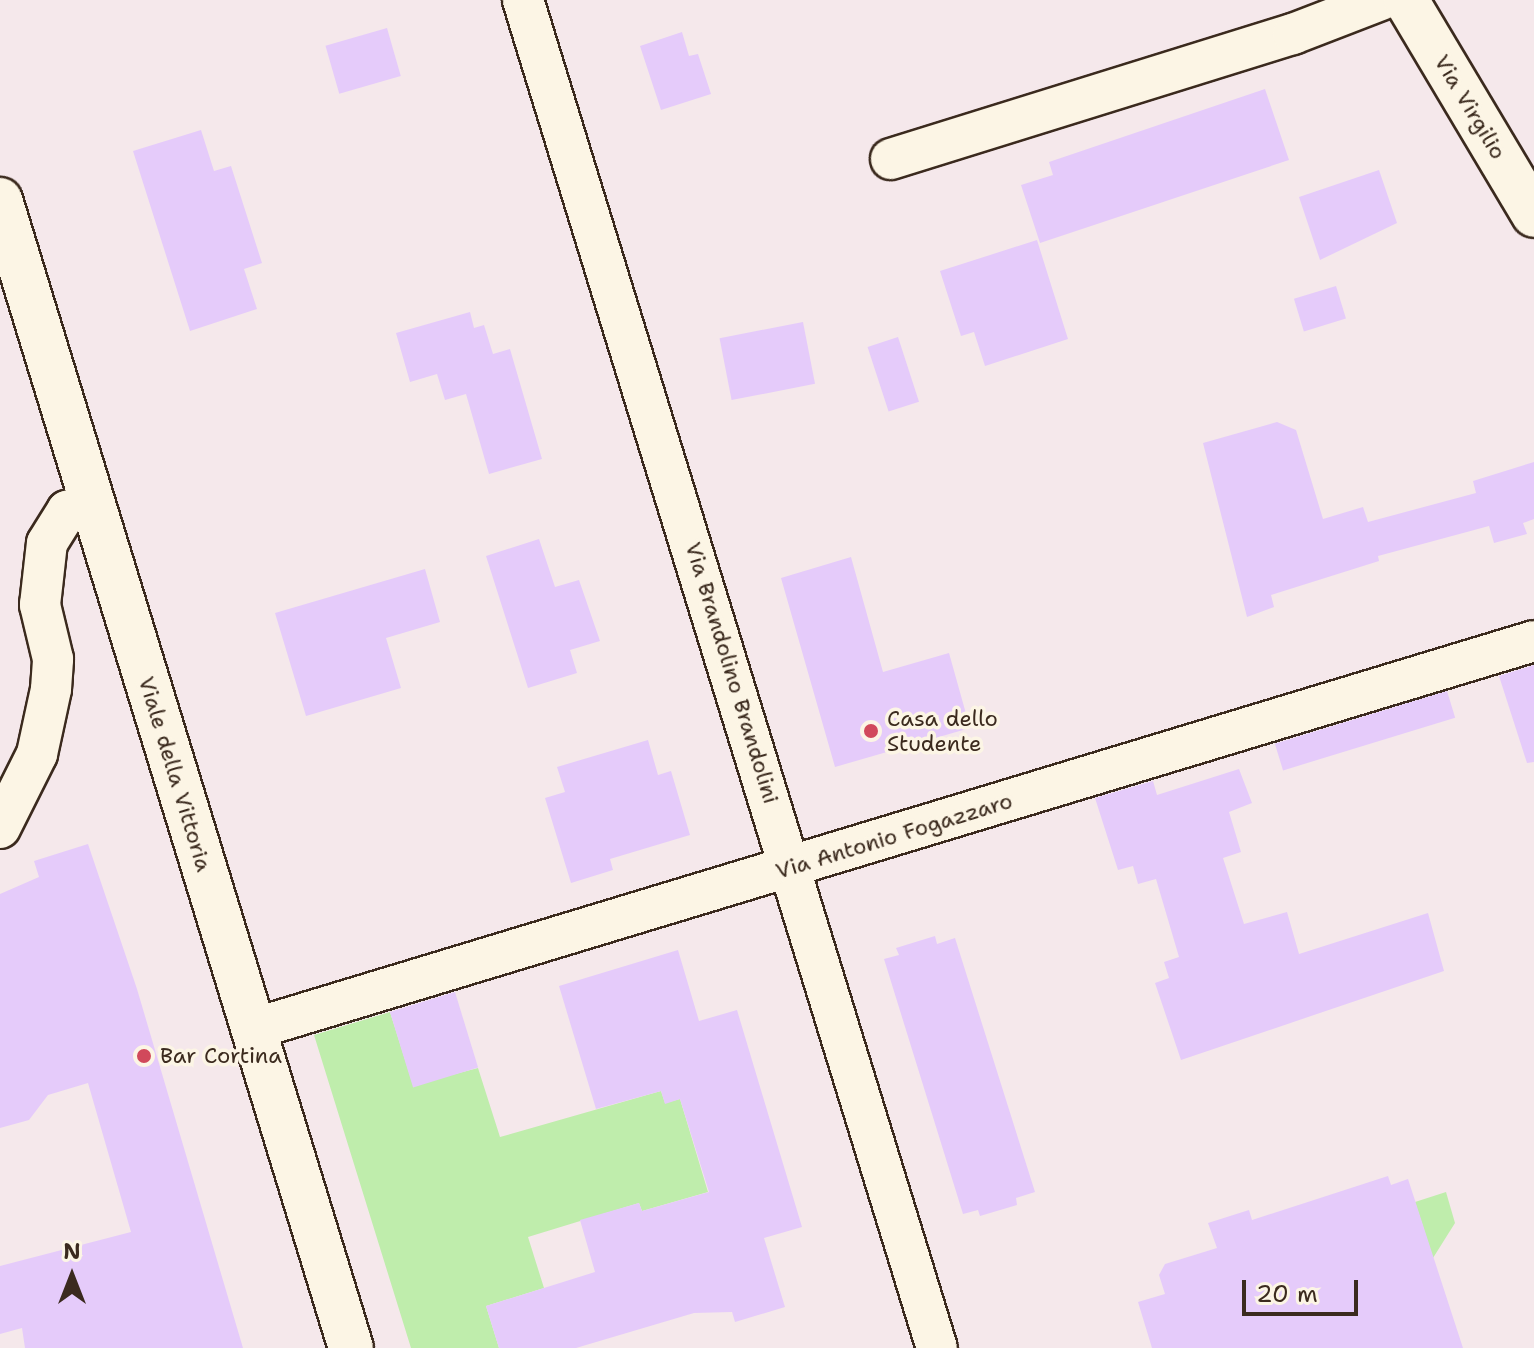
<!DOCTYPE html>
<style>
body{margin:0}
#map{position:relative;width:1534px;height:1348px;overflow:hidden;background:#f5e8eb;font-family:"Shantell Sans",sans-serif}
div>[style]{position:absolute}
[style*='--x']{left:calc(var(--x)*1px);top:calc(var(--y)*1px);width:calc(var(--w)*1px);rotate:calc(var(--a)*1deg)}
.green>*{inset:0;background:#bfedac}
.building>*{inset:0;background:#e5cbfa;transform-origin:0 0}
.roads{filter:drop-shadow(2px 0 #3b2a1e) drop-shadow(-2px 0 #3b2a1e) drop-shadow(0 2px #3b2a1e) drop-shadow(0 -2px #3b2a1e)}
.minor>*{height:40px;margin:-20px;padding:0 20px;transform-origin:20px;border-radius:20px;background:#fcf5e5}
.tertiary>*{height:44px;margin:-22px;padding:0 22px;transform-origin:22px;border-radius:22px;background:#fcf5e5}
.secondary>*{height:44px;margin:-22px;padding:0 22px;transform-origin:22px;border-radius:22px;background:#fcf5e5}
.dots>*{width:22px;height:22px;translate:-50% -50%;box-sizing:border-box;border:4px solid #fcf5e5;border-radius:50%}
span{translate:-50% -50%;white-space:nowrap;text-align:center;line-height:1.15;-webkit-text-stroke:7px #fcf5e5;paint-order:stroke}
.street-label{font-size:22px;color:#3b2a1e}
.poi-label{font-size:22px;color:#3b2a1e}
.left{translate:0 -50%;text-align:left}
.north{position:absolute;left:32px;top:1236px;width:80px;height:80px;-webkit-text-stroke:6px #fcf5e5;paint-order:stroke;rotate:0deg;font-size:22px;font-weight:700;line-height:32px;text-align:center;color:#3b2a1e}
.north::after{content:'';display:block;margin:auto;width:28px;height:36px;background:#3b2a1e;clip-path:polygon(50% 0,100% 100%,50% 72%,0 100%)}
.scale{position:absolute;left:1242px;top:1280px;width:116px;height:36px;box-sizing:border-box;border:4px solid #3b2a1e;border-top:0;padding-left:10px;font-size:24px;line-height:28px;white-space:nowrap;color:#3b2a1e;-webkit-text-stroke:6px #fcf5e5;paint-order:stroke}
</style>
<div id="map">
<div class="green">
<div style="clip-path:polygon(390px 1012px,413px 1085px,478px 1068px,500px 1137px,661px 1091px,665px 1103px,680px 1099px,708px 1192px,642px 1211px,639px 1203px,528px 1237px,544px 1288px,486px 1306px,499px 1348px,411px 1348px,314px 1035px)"></div>
<div style="clip-path:polygon(1446px 1192px,1455px 1223px,1433px 1258px,1415px 1202px)"></div>
</div>
<div class="building">
<div style="left:387px;top:28px;width:50px;height:64px;rotate:74deg"></div>
<div style="clip-path:polygon(682px 32px,689px 56px,698px 54px,711px 94px,661px 110px,640px 46px)"></div>
<div style="clip-path:polygon(1265px 89px,1289px 160px,1040px 243px,1021px 185px,1053px 175px,1049px 162px)"></div>
<div style="clip-path:polygon(201px 130px,214px 171px,231px 166px,262px 263px,244px 269px,257px 309px,190px 331px,133px 151px)"></div>
<div style="clip-path:polygon(1379px 170px,1397px 223px,1320px 260px,1299px 197px)"></div>
<div style="clip-path:polygon(1037px 240px,1068px 339px,985px 366px,974px 332px,961px 336px,940px 271px)"></div>
<div style="left:1336px;top:286px;width:34px;height:44px;rotate:73deg"></div>
<div style="clip-path:polygon(470px 312px,474px 328px,484px 325px,493px 354px,510px 349px,542px 459px,489px 474px,466px 394px,445px 400px,437px 374px,410px 382px,396px 333px)"></div>
<div style="left:803px;top:322px;width:63px;height:85px;rotate:79deg"></div>
<div style="left:898px;top:337px;width:68px;height:32px;rotate:72deg"></div>
<div style="clip-path:polygon(1277px 422px,1296px 430px,1323px 519px,1363px 507px,1368px 522px,1476px 493px,1473px 481px,1534px 462px,1534px 519px,1523px 523px,1527px 534px,1494px 543px,1489px 526px,1378px 556px,1379px 561px,1271px 595px,1274px 607px,1247px 617px,1203px 443px)"></div>
<div style="clip-path:polygon(539px 539px,555px 587px,579px 580px,600px 641px,570px 650px,577px 673px,528px 688px,486px 556px)"></div>
<div style="clip-path:polygon(851px 557px,883px 672px,949px 653px,970px 728px,835px 767px,781px 578px)"></div>
<div style="clip-path:polygon(425px 569px,440px 622px,386px 638px,401px 688px,306px 716px,275px 613px)"></div>
<div style="clip-path:polygon(1534px 665px,1534px 762px,1527px 763px,1499px 676px)"></div>
<div style="left:1447px;top:691px;width:28px;height:180px;rotate:73deg"></div>
<div style="clip-path:polygon(648px 740px,658px 775px,671px 771px,690px 835px,610px 859px,613px 870px,571px 883px,545px 798px,565px 792px,557px 767px)"></div>
<div style="clip-path:polygon(1239px 769px,1252px 803px,1229px 812px,1241px 852px,1223px 858px,1244px 924px,1287px 912px,1299px 954px,1428px 913px,1444px 971px,1181px 1060px,1155px 983px,1169px 978px,1164px 962px,1179px 957px,1156px 879px,1138px 884px,1133px 866px,1118px 870px,1095px 798px,1153px 781px,1157px 795px)"></div>
<div style="clip-path:polygon(88px 844px,137px 989px,243px 1348px,25px 1348px,22px 1328px,0 1334px,0 1266px,131px 1232px,88px 1083px,48px 1095px,29px 1120px,0 1128px,0 894px,39px 877px,34px 861px)"></div>
<div style="clip-path:polygon(935px 936px,937px 944px,955px 938px,1035px 1192px,1016px 1198px,1017px 1205px,980px 1216px,978px 1210px,963px 1214px,884px 959px,899px 955px,896px 948px)"></div>
<div style="clip-path:polygon(678px 950px,699px 1021px,737px 1010px,802px 1227px,764px 1238px,785px 1307px,735px 1322px,732px 1312px,694px 1313px,576px 1348px,499px 1348px,486px 1306px,595px 1272px,580px 1220px,639px 1203px,642px 1211px,709px 1192px,680px 1099px,665px 1104px,661px 1091px,596px 1109px,559px 986px)"></div>
<div style="left:455px;top:992px;width:79px;height:68px;rotate:73deg"></div>
<div style="clip-path:polygon(1388px 1176px,1391px 1185px,1408px 1179px,1463px 1348px,1152px 1348px,1138px 1302px,1165px 1294px,1159px 1275px,1165px 1264px,1217px 1248px,1208px 1223px,1249px 1210px,1252px 1220px)"></div>
</div>
<div class="roads">
<div class="minor">
<div style="--x:523;--y:0;--w:1410;--a:72.93"></div>
<div style="--x:891;--y:159;--w:421;--a:-17.3"></div>
<div style="--x:1293;--y:34;--w:94;--a:-21.1"></div>
<div style="--x:0;--y:828;--w:83;--a:-63.4"></div>
<div style="--x:37;--y:754;--w:66;--a:-77.8"></div>
<div style="--x:51;--y:689;--w:30;--a:-86"></div>
<div style="--x:53;--y:659;--w:56;--a:-103.5"></div>
<div style="--x:40;--y:605;--w:62;--a:-83.6"></div>
<div style="--x:47;--y:543;--w:38;--a:-58"></div>
<div style="--x:67;--y:511;--w:26;--a:-18"></div>
<div style="--x:253;--y:1029;--w:1338;--a:-16.85"></div>
</div>
<div class="tertiary">
<div style="--x:0;--y:200;--w:1200;--a:73"></div>
</div>
<div class="secondary">
<div style="--x:1406;--y:0;--w:250;--a:59.2"></div>
</div>
</div>
<div class="dots">
<div style="left:871px;top:731px;background:#d1495b"></div>
<div style="left:144px;top:1056px;background:#d1495b"></div>
</div>
<div class="street-label">
<span style="left:1470px;top:107px;rotate:59deg">Via Virgilio</span>
<span style="left:732px;top:673px;rotate:73deg">Via Brandolino Brandolini</span>
<span style="left:175px;top:774px;rotate:73deg">Viale della Vittoria</span>
<span style="left:894px;top:836px;rotate:-17deg">Via Antonio Fogazzaro</span>
</div>
<div class="poi-label">
<span class="left" style="left:887px;top:731px">Casa dello<br>Studente</span>
<span class="left" style="left:160px;top:1056px">Bar Cortina</span>
</div>
<div class="north">N</div>
<div class="scale">20 m</div>
</div>
